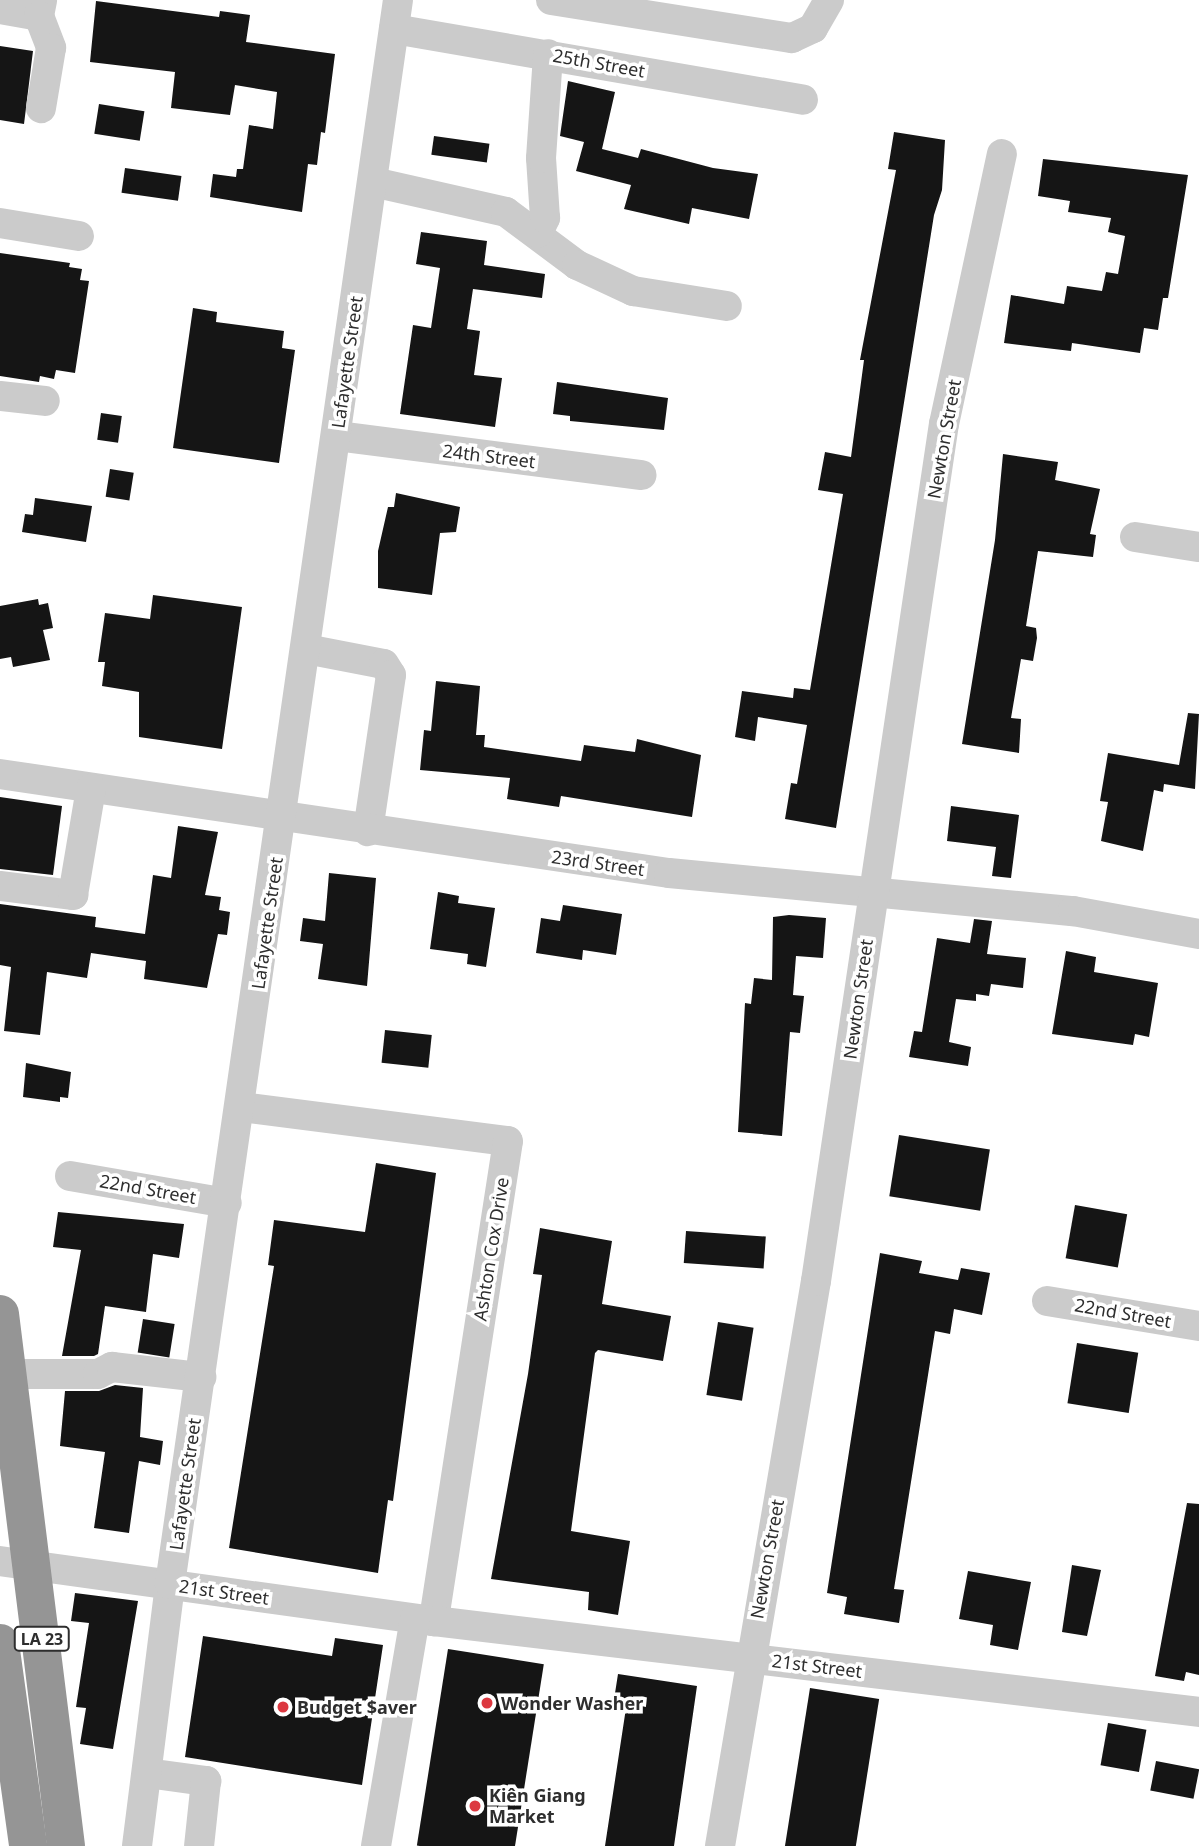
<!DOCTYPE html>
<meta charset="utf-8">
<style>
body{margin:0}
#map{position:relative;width:1199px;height:1846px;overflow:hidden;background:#fff;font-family:"Noto Sans",sans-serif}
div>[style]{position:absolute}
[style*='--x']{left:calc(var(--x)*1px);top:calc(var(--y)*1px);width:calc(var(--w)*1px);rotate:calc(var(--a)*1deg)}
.building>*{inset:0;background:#151515;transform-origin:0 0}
.minor>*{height:30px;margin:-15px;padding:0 15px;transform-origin:15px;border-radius:15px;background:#cbcbcb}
.highway>*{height:38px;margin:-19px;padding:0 19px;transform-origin:19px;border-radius:19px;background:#959595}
.dots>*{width:19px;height:19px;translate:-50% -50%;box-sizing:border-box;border:4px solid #fff;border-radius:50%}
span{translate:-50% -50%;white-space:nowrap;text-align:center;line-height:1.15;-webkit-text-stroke:7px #fff;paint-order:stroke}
.shield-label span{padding:2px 5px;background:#fff;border:2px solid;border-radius:5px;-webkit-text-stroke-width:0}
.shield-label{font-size:16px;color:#2e2e2e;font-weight:700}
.street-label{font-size:18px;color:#2e2e2e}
.poi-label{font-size:18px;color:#2e2e2e;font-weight:700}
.left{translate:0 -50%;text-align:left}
</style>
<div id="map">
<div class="building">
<div style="clip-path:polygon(96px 1px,219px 17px,220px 11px,250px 15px,246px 42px,335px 54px,325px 133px,321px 132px,317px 165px,308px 164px,302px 212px,210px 197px,213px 174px,236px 177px,237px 169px,243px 169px,249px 125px,273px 129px,277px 92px,235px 85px,230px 115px,171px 108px,175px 72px,90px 62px)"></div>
<div style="clip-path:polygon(0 46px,33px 51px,24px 124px,0 120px)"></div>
<div style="clip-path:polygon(568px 81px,615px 92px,602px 149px,638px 158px,641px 149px,713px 168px,758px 174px,749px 219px,692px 208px,689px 224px,624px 209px,631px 185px,576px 171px,584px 142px,560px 136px)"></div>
<div style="left:99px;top:104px;width:46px;height:30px;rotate:9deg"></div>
<div style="clip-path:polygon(894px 132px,945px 140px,942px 190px,934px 215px,836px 828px,785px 819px,791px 783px,797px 784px,807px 725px,758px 717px,755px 741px,735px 737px,742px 691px,793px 698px,794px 688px,810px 690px,843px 494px,818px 490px,825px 452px,851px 457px,864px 360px,860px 360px,896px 170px,888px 169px)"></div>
<div style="left:434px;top:136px;width:56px;height:19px;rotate:8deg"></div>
<div style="clip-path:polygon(1043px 159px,1188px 175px,1168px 298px,1163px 298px,1158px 330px,1144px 328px,1140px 353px,1072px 343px,1071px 351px,1004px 343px,1011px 295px,1064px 304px,1067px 286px,1102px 291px,1106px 272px,1118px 274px,1125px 236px,1108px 232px,1111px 218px,1068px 212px,1070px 201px,1038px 196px)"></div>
<div style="left:125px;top:168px;width:57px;height:25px;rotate:8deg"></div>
<div style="clip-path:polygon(421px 232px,487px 241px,484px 265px,545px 274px,542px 298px,473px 289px,467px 329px,480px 331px,474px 375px,502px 378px,495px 427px,400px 414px,413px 325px,431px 328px,440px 268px,416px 264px)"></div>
<div style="clip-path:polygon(0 253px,70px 263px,69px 267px,82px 269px,80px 280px,89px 281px,75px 373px,56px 370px,54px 379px,40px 376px,39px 382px,0 376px)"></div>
<div style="clip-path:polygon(193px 308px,217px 312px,216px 322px,284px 331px,282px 348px,295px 350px,279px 463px,173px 448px)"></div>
<div style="clip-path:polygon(557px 382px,668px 398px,664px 430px,570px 421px,570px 416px,553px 414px)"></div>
<div style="left:101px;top:413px;width:21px;height:27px;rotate:8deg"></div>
<div style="clip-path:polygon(1003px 454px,1058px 462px,1055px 480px,1100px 489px,1090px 534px,1096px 535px,1093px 557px,1038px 551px,1026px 626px,1036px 628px,1037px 638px,1033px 661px,1021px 659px,1011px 718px,1021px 719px,1019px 753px,962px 744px,995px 540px)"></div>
<div style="left:110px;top:469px;width:24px;height:28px;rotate:9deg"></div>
<div style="clip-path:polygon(396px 493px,460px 507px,456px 532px,440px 533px,432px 595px,378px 588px,378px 551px,388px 507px,394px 507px)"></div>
<div style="clip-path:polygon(35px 498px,92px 506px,86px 542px,22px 532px,25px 514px,33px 515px)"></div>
<div style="clip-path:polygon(153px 595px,242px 607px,222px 749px,139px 737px,139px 692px,102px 686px,105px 662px,98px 662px,105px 613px,150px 619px)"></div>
<div style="clip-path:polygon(38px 599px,39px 605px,48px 603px,53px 628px,43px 630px,50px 660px,13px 667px,11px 657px,0 659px,0 606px)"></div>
<div style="clip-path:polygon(436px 681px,480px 686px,476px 735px,485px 735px,484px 747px,581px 761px,584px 745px,635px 752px,637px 739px,701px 755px,692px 817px,561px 796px,559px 807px,507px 799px,510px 778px,420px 770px,424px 730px,431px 731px)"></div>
<div style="clip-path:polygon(1188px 713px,1199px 714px,1195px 789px,1164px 784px,1163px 792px,1154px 790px,1143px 851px,1101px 841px,1108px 802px,1100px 801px,1108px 753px,1179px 765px)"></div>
<div style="clip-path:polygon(0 797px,62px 806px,53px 875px,0 869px)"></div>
<div style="clip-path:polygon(951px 806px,1019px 815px,1011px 878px,992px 876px,996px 847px,947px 841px)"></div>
<div style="clip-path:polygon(178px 826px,218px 832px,205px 895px,221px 897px,219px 910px,230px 912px,227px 935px,218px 934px,207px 988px,144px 979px,146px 961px,91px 953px,87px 978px,47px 972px,40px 1035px,4px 1031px,11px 967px,0 965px,0 904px,96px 917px,95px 927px,145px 934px,153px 875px,171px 878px)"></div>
<div style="clip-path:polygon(329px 873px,376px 878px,367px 986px,318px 979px,323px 944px,300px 941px,303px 918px,325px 921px)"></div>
<div style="clip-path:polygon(438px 892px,459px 896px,458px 903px,495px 908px,486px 967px,467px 964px,468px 954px,430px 949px)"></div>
<div style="clip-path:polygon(563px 905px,622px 914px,616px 955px,583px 950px,582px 960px,536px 953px,541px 918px,560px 921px)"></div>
<div style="clip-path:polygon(789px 915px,826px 918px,823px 958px,796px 956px,793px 995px,804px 996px,800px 1033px,790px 1032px,782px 1136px,738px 1132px,745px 1003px,751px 1004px,754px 978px,772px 980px,773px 917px)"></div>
<div style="clip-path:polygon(974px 919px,992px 921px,987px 954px,1026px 958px,1023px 988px,991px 984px,989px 996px,976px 994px,976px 1001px,956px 999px,949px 1042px,971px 1047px,968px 1066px,909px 1057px,914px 1031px,922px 1032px,937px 938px,970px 943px)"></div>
<div style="clip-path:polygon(1066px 951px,1096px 957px,1094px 972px,1158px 983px,1149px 1037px,1135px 1034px,1133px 1045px,1052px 1034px)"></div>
<div style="left:385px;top:1030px;width:47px;height:33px;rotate:6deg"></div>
<div style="clip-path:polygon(26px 1063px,71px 1072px,68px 1098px,60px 1097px,60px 1102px,23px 1097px)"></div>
<div style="left:899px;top:1135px;width:92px;height:62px;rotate:9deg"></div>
<div style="clip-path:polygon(376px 1163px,436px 1173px,393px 1501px,388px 1500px,378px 1573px,229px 1548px,274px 1266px,268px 1265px,274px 1220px,365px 1232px)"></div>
<div style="left:1075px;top:1205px;width:53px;height:54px;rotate:10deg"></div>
<div style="clip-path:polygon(58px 1212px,184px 1224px,179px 1258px,153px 1254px,146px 1312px,105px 1306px,98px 1354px,94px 1356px,62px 1356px,81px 1250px,53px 1247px)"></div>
<div style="clip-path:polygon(540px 1228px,612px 1241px,602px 1304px,671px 1316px,663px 1361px,598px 1350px,595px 1353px,571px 1531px,630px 1541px,618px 1615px,588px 1610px,589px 1592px,491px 1579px,528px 1374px,542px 1275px,533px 1274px)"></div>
<div style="left:686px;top:1231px;width:80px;height:32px;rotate:4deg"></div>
<div style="clip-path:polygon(880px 1253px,922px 1261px,919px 1273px,958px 1280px,961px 1268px,990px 1273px,982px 1315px,954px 1309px,950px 1334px,935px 1331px,894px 1589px,904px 1590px,899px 1623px,844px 1614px,847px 1597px,827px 1593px)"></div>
<div style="left:143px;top:1319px;width:32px;height:34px;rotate:9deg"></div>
<div style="left:718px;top:1322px;width:36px;height:74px;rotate:9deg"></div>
<div style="left:1077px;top:1343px;width:62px;height:61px;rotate:9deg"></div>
<div style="clip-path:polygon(115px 1385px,143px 1388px,140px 1437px,163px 1441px,160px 1465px,139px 1461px,129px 1533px,94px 1528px,105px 1452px,60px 1446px,65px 1391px,99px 1391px)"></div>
<div style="clip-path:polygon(1187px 1503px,1199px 1504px,1199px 1675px,1186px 1672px,1184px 1681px,1155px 1676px)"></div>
<div style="clip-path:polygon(1072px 1565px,1101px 1570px,1087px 1636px,1062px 1632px)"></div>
<div style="clip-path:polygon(968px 1571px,1031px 1582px,1018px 1650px,990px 1645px,993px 1625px,959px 1619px)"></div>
<div style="clip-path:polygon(75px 1593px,138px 1601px,113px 1749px,80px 1744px,86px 1708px,76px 1707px,89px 1623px,71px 1621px)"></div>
<div style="clip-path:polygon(203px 1636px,332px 1656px,335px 1638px,383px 1645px,362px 1785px,185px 1757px)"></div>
<div style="left:448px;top:1649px;width:97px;height:199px;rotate:9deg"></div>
<div style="clip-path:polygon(618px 1674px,697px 1686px,674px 1846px,605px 1846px,626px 1708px,613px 1706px)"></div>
<div style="left:810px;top:1688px;width:70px;height:160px;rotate:9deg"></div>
<div style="left:1108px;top:1723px;width:39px;height:43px;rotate:10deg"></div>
<div style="left:1156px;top:1761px;width:44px;height:30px;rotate:11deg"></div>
</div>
<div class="minor">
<div style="--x:551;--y:0;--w:244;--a:9"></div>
<div style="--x:792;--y:38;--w:23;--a:-25"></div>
<div style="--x:813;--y:28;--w:32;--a:-60"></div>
<div style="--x:0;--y:9;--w:40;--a:10"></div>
<div style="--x:39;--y:16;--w:16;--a:-79"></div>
<div style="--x:39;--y:16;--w:34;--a:69"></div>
<div style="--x:51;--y:48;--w:61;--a:99.5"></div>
<div style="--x:394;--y:29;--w:415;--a:9.8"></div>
<div style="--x:373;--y:182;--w:136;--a:12.7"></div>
<div style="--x:506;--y:212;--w:89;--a:36.7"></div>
<div style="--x:577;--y:265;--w:62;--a:24.9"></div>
<div style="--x:633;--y:291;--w:95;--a:9.1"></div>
<div style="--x:0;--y:223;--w:80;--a:9.3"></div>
<div style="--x:538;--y:233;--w:17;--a:-65"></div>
<div style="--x:545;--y:218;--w:60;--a:-93.8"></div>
<div style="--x:541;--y:158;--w:104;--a:-86.1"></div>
<div style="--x:0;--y:396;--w:45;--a:6.3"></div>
<div style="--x:337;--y:436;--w:307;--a:7.3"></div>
<div style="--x:1135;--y:537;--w:65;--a:8.9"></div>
<div style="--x:306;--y:649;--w:79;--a:10.9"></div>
<div style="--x:384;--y:664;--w:13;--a:58"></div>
<div style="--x:391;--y:675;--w:158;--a:98.4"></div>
<div style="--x:0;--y:774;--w:676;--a:8.42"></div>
<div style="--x:669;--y:873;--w:406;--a:5.4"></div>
<div style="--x:1073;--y:911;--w:128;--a:10.3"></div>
<div style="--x:0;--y:886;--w:74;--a:7"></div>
<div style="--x:73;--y:895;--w:108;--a:-80.4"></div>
<div style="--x:241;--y:1107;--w:269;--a:7.3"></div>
<div style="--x:508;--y:1141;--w:486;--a:98.8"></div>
<div style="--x:70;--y:1176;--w:159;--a:9.8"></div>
<div style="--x:1047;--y:1301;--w:154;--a:9.3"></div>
<div style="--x:9;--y:1374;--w:89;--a:0"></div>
<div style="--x:98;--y:1374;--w:16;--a:-27"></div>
<div style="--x:112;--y:1367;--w:90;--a:6.4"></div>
<div style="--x:0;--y:1561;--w:438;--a:7.9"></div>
<div style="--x:434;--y:1621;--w:770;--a:6.78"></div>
<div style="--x:147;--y:1773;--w:60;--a:7.7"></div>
<div style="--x:206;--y:1781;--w:65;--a:96.1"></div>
<div style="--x:137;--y:1846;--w:264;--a:-82.8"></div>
<div style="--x:170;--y:1584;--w:1600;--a:-81.81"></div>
<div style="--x:376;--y:1846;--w:230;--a:-80.3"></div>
<div style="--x:720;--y:1846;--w:573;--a:-80.36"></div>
<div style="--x:816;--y:1281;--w:867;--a:-81.51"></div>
<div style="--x:944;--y:424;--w:276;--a:-77.9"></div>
</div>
<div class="highway">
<div style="--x:0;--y:1314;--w:536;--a:82.93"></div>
<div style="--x:0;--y:1643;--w:205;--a:82.1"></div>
</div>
<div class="dots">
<div style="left:487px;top:1703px;background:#dc3840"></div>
<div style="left:283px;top:1707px;background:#dc3840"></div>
<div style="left:475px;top:1806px;background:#dc3840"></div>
</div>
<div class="shield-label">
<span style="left:42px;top:1639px">LA 23</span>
</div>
<div class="street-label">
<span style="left:599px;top:63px;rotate:10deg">25th Street</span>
<span style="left:347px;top:362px;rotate:-82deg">Lafayette Street</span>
<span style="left:944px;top:439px;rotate:-80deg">Newton Street</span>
<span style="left:489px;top:456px;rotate:7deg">24th Street</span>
<span style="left:598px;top:863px;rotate:8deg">23rd Street</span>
<span style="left:267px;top:923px;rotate:-82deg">Lafayette Street</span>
<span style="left:858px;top:999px;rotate:-82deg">Newton Street</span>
<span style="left:148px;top:1189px;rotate:10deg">22nd Street</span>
<span style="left:491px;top:1249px;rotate:-81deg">Ashton Cox Drive</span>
<span style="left:1123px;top:1313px;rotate:10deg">22nd Street</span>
<span style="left:185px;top:1484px;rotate:-82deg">Lafayette Street</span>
<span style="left:767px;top:1559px;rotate:-80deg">Newton Street</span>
<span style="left:224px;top:1592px;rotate:8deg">21st Street</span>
<span style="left:817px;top:1666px;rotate:7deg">21st Street</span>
</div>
<div class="poi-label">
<span class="left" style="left:501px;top:1703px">Wonder Washer</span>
<span class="left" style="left:297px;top:1707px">Budget $aver</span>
<span class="left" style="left:489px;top:1806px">Kiên Giang<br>Market</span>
</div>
</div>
